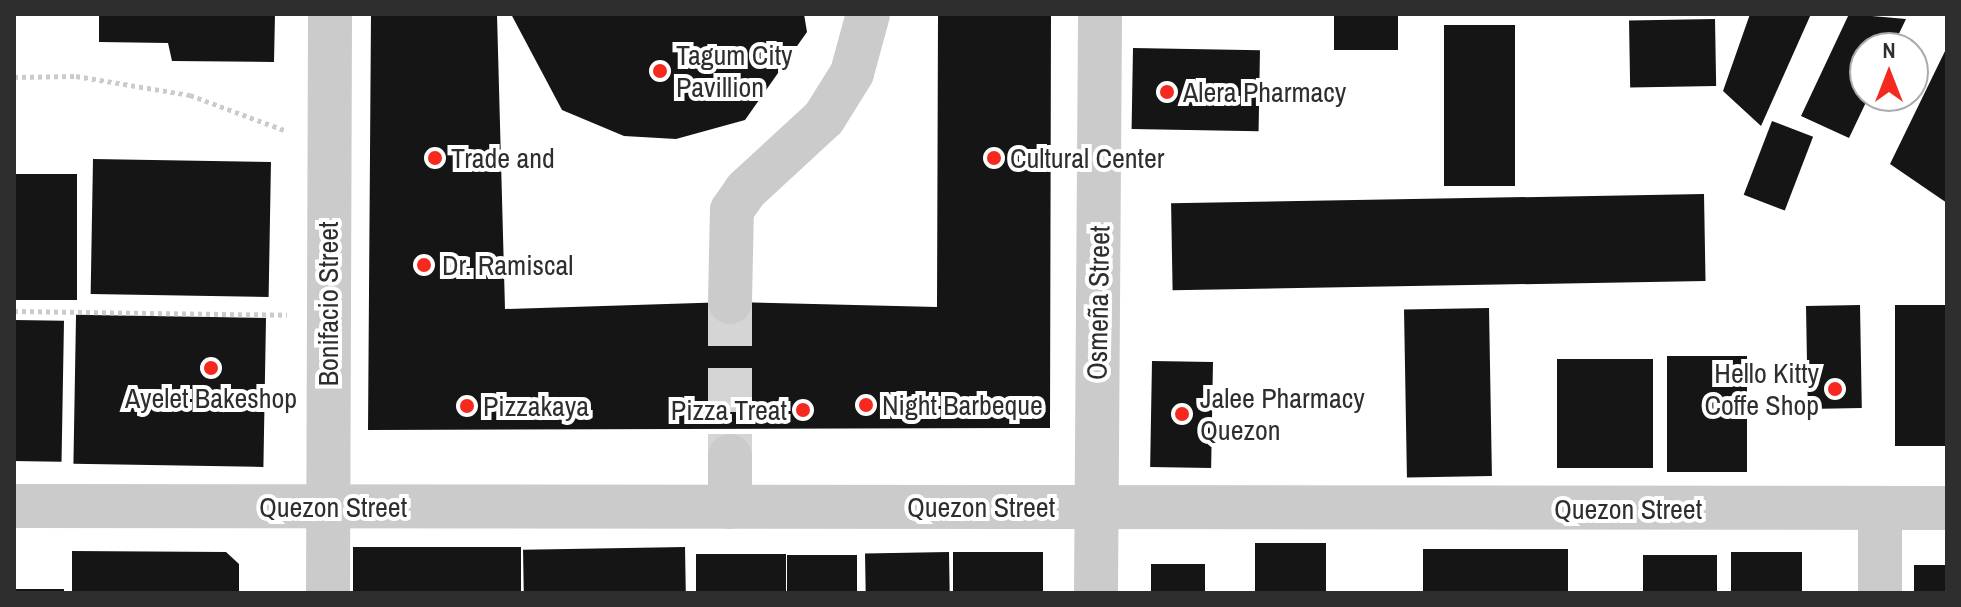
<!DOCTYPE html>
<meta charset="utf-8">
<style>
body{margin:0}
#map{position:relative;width:1961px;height:607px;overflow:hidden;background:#fff;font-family:"Archivo Narrow",sans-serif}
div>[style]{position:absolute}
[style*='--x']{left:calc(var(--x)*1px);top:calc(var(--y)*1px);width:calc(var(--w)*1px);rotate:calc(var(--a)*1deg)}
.building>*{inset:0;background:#151515;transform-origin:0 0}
.minor-tunnel>*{height:44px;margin-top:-22px;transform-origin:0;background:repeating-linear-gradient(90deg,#d5d5d5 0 44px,transparent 0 66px)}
.path>*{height:5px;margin-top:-2.5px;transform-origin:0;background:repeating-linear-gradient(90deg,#cbcbcb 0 4px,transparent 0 8px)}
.minor>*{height:44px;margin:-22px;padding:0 22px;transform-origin:22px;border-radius:22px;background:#cbcbcb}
.dots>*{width:22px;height:22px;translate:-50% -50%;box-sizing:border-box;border:4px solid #fff;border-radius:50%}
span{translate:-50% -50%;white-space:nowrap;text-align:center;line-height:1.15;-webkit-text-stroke:8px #fff;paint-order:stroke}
.poi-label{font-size:28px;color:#2e2e2e}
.left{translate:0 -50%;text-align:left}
.right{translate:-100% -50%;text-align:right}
.street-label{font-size:28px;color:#2e2e2e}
.frame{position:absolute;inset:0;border:16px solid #2e2e2e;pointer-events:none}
.north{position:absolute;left:1849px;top:32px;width:80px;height:80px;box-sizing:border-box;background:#fff;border:2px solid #ababab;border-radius:50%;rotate:0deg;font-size:22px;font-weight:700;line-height:32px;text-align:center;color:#2e2e2e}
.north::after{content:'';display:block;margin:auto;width:28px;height:36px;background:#f6291e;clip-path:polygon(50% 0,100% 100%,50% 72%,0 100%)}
</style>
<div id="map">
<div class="building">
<div style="clip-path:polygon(99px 14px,275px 14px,274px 62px,172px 61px,168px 43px,99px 42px)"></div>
<div style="clip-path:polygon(371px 14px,497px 14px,505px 309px,730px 302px,937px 307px,938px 14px,1051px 14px,1050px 428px,368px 430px)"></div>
<div style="clip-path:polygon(511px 14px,804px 14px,807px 32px,745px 120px,676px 139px,624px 136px,562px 110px)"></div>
<div style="left:1334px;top:14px;width:64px;height:36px"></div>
<div style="clip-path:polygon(1750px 14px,1811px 14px,1761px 126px,1723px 91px)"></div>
<div style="clip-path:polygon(1849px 14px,1906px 19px,1892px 48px,1865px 48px,1869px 96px,1849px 138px,1801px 116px)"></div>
<div style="left:1715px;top:19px;width:67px;height:86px;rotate:89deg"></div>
<div style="left:1444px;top:25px;width:71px;height:161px"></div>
<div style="clip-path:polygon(1947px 47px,1947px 203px,1890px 164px)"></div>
<div style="left:1133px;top:48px;width:127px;height:81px;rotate:1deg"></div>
<div style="left:1772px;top:121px;width:44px;height:79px;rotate:21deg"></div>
<div style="left:93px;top:159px;width:178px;height:135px;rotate:1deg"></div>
<div style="left:14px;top:174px;width:63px;height:126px"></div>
<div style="left:1704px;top:194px;width:87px;height:533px;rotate:89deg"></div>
<div style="left:1860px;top:305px;width:103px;height:54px;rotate:89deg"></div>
<div style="left:1895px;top:305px;width:52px;height:141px"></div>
<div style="left:1489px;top:308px;width:168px;height:85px;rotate:89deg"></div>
<div style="left:266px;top:318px;width:149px;height:190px;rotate:91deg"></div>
<div style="left:14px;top:320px;width:50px;height:141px;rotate:1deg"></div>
<div style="left:1667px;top:356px;width:80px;height:116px"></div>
<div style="left:1653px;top:359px;width:109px;height:96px;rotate:90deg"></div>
<div style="left:1152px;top:361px;width:61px;height:106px;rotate:1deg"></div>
<div style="left:1255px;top:543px;width:71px;height:50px"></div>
<div style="left:521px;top:547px;width:46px;height:168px;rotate:90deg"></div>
<div style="left:685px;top:547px;width:46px;height:162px;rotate:89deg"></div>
<div style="left:1423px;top:549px;width:145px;height:44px"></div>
<div style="clip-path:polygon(72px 551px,226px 552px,239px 564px,239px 593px,72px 593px)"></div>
<div style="left:949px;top:552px;width:41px;height:84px;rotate:89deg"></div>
<div style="left:1043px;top:552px;width:41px;height:90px;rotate:90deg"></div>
<div style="left:1802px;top:552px;width:41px;height:71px;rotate:90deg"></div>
<div style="left:786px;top:554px;width:39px;height:90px;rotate:90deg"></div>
<div style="left:857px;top:555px;width:38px;height:70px;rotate:90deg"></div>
<div style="left:1643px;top:555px;width:74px;height:38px"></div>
<div style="left:1151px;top:564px;width:54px;height:29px"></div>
<div style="left:1947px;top:565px;width:28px;height:33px;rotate:90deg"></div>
<div style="left:15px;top:589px;width:49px;height:4px"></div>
</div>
<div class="minor-tunnel">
<div style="--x:730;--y:302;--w:154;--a:90"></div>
</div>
<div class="path">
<div style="--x:14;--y:77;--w:62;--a:-0.9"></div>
<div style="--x:76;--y:76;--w:116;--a:9.5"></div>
<div style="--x:190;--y:95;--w:103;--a:20.4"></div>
<div style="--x:14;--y:311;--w:273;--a:0.8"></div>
</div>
<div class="minor">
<div style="--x:730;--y:302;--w:92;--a:-88.8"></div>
<div style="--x:732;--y:210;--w:24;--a:-55"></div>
<div style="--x:746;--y:190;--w:106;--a:-42.7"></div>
<div style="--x:824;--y:118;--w:53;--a:-58.1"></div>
<div style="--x:852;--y:73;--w:61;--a:-74.8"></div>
<div style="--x:730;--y:456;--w:51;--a:90"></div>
<div style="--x:14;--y:506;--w:1933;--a:0.06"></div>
<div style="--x:328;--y:593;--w:579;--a:-89.8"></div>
<div style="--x:1096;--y:593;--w:579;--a:-89.6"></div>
<div style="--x:1880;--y:593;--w:84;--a:-90"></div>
</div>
<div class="dots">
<div style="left:660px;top:71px;background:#f6291e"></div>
<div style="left:1167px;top:92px;background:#f6291e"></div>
<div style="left:435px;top:158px;background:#f6291e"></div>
<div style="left:994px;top:158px;background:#f6291e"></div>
<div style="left:424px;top:265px;background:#f6291e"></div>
<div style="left:211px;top:368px;background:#f6291e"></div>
<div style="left:1835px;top:389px;background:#f6291e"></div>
<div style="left:866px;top:405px;background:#f6291e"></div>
<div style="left:467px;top:406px;background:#f6291e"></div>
<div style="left:803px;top:410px;background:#f6291e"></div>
<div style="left:1182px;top:414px;background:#f6291e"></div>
</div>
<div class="poi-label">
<span class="left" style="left:676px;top:71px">Tagum City<br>Pavillion</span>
<span class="left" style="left:1183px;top:92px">Alera Pharmacy</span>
<span class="left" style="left:451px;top:158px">Trade and</span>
<span class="left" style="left:1010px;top:158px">Cultural Center</span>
<span class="left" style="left:442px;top:265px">Dr. Ramiscal</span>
<span class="right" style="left:1819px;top:389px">Hello Kitty<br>Coffe Shop</span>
<span style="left:211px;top:398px">Ayelet Bakeshop</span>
<span class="left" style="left:1200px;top:414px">Jalee Pharmacy<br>Quezon</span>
<span class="left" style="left:882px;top:405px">Night Barbeque</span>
<span class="left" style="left:483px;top:406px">Pizzakaya</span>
<span class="right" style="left:787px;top:410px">Pizza Treat</span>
</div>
<div class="street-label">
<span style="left:1098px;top:303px;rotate:-89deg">Osmeña Street</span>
<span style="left:328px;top:304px;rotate:-90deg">Bonifacio Street</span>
<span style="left:333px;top:507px">Quezon Street</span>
<span style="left:981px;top:507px">Quezon Street</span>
<span style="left:1628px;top:509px">Quezon Street</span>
</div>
<div class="frame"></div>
<div class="north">N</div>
</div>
